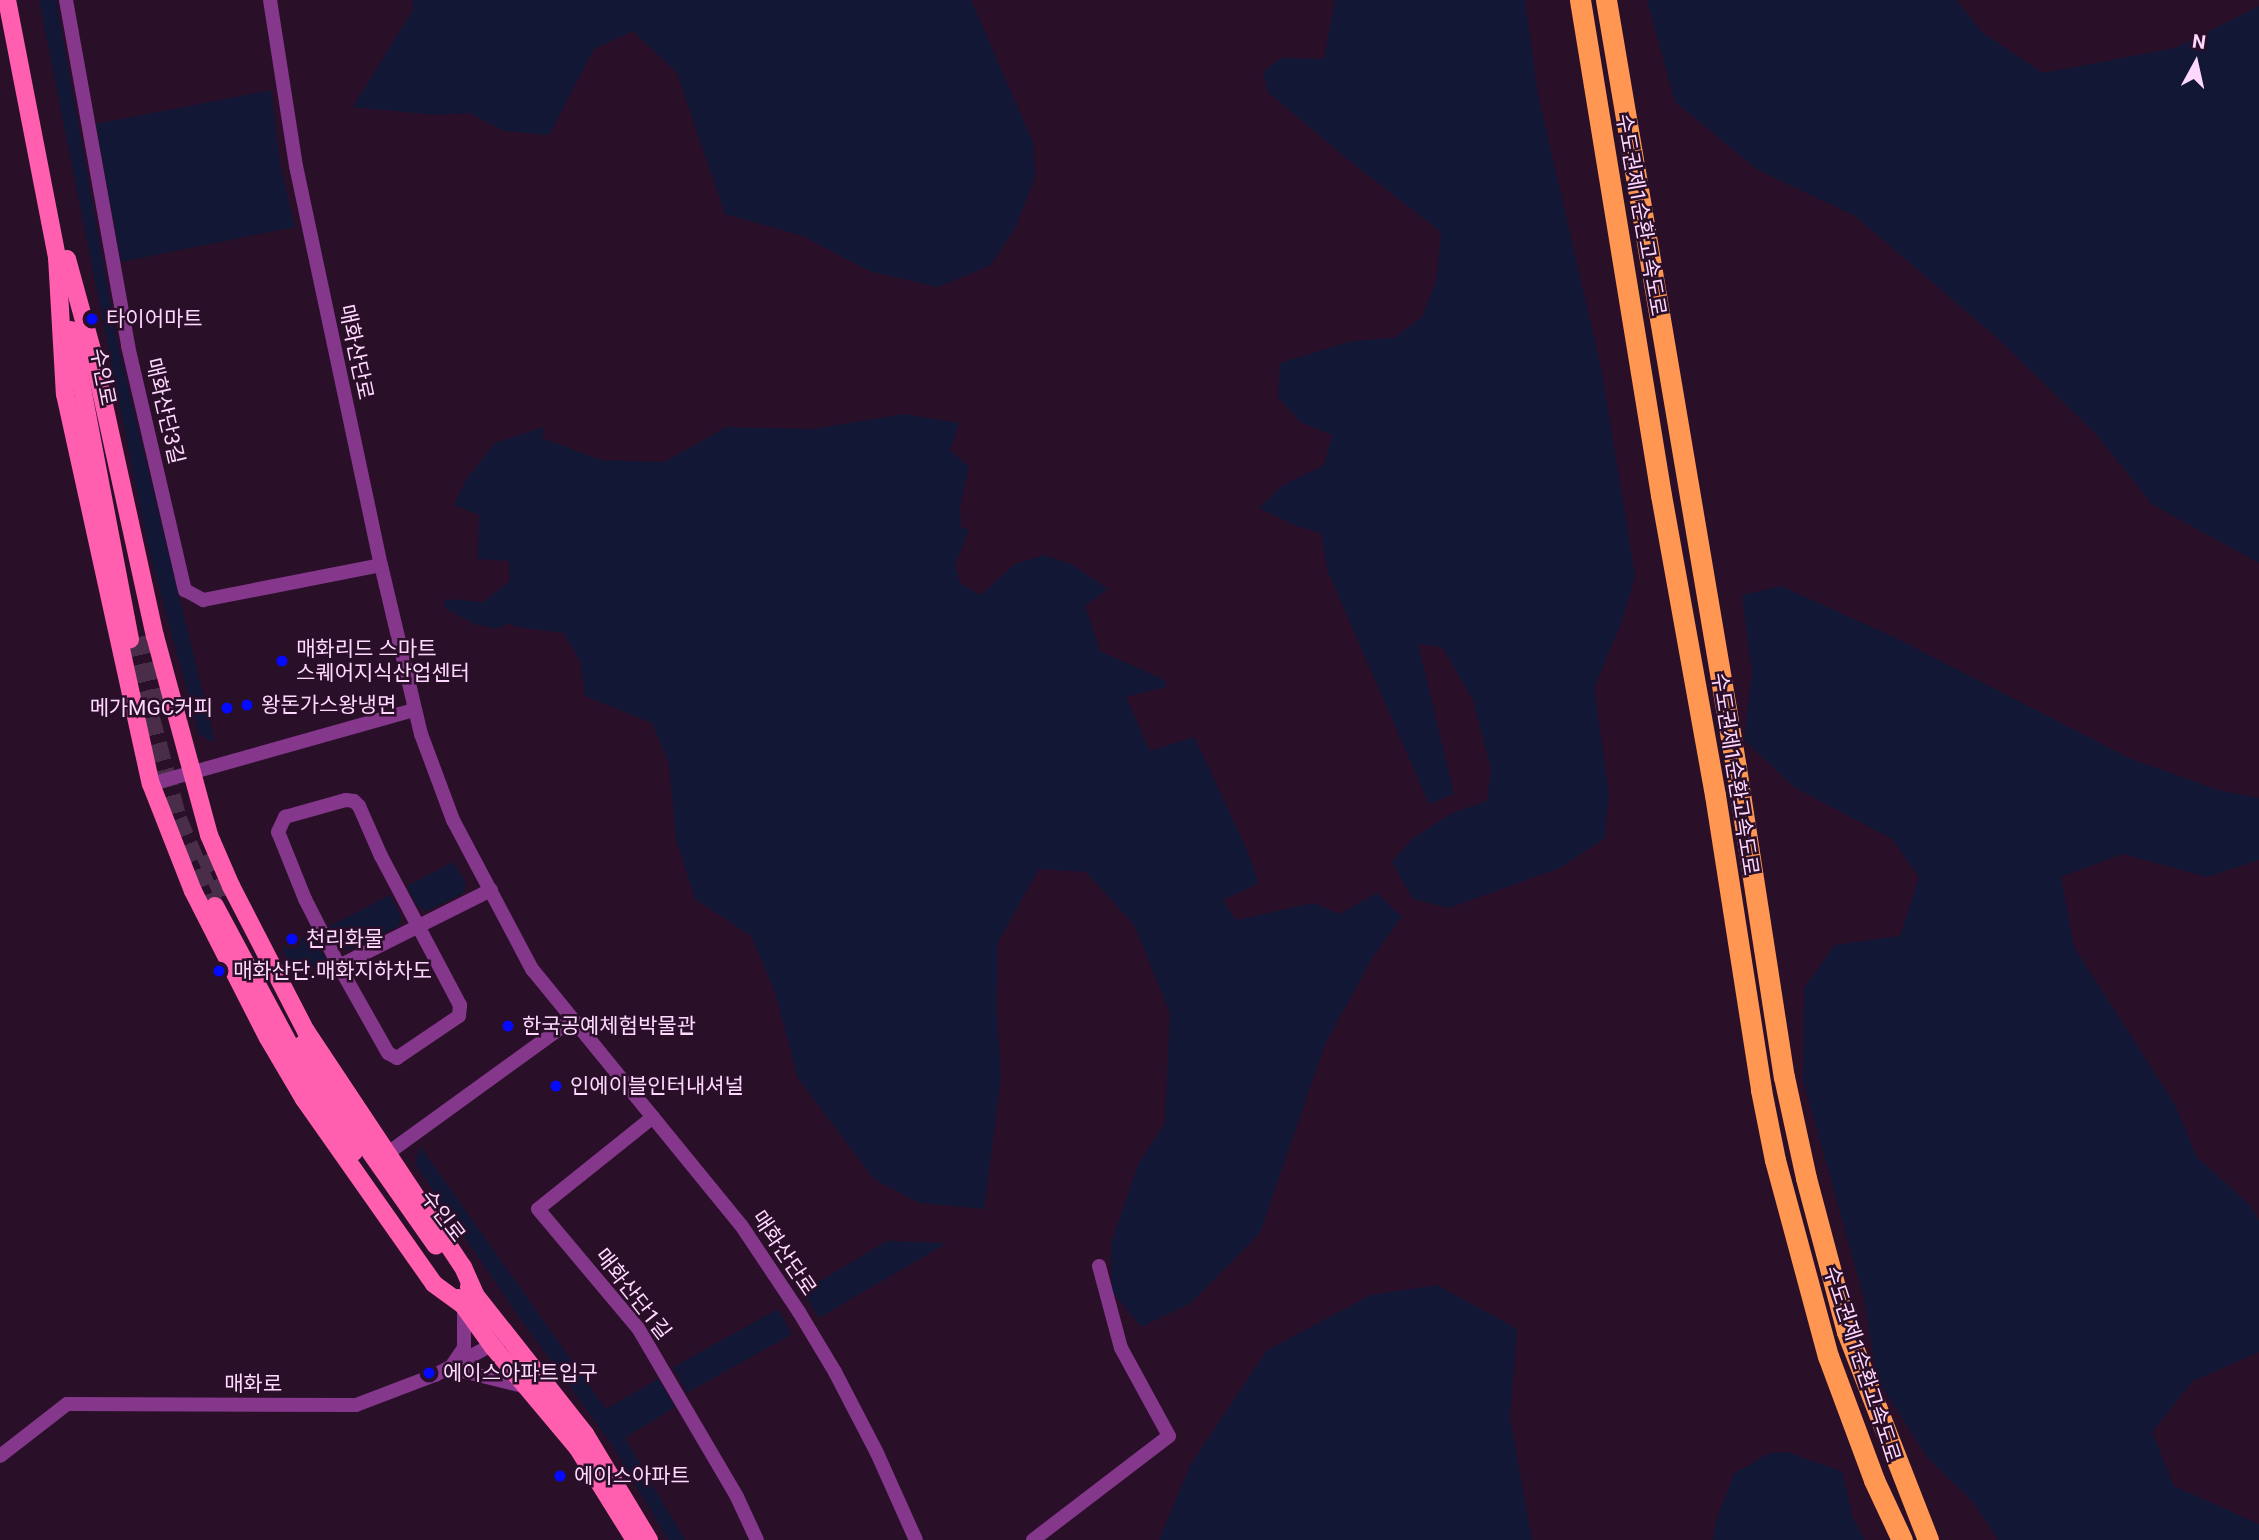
<!DOCTYPE html>
<meta charset="utf-8">
<style>
body{margin:0}
#map{position:relative;width:2259px;height:1540px;overflow:hidden;background:#2a0f29;font-family:Roboto,"Noto Sans KR",sans-serif}
div>[style]{position:absolute}
[style*='--x']{left:calc(var(--x)*1px);top:calc(var(--y)*1px);width:calc(var(--w)*1px);rotate:calc(var(--a)*1deg)}
.green>*{inset:0;background:#111735;transform-origin:0 0}
.major-tunnel>*{height:18px;margin-top:-9px;transform-origin:0;background:repeating-linear-gradient(90deg,#4a2d49 0 18px,transparent 0 27px)}
.minor>*{height:14px;margin:-7px;padding:0 7px;transform-origin:7px;border-radius:7px;background:#85378c}
.major>*{height:18px;margin:-9px;padding:0 9px;transform-origin:9px;border-radius:9px;background:#ff5fae}
.highway>*{height:21px;margin:-10.5px;padding:0 10.5px;transform-origin:10.5px;border-radius:10.5px;background:#ff9753}
.dots>*{width:19px;height:19px;translate:-50% -50%;box-sizing:border-box;border:4px solid #2a0f29;border-radius:50%}
span{translate:-50% -50%;white-space:nowrap;text-align:center;line-height:1.15;-webkit-text-stroke:5px #2a0f29;paint-order:stroke}
.street-label{font-size:21px;color:#ffd8ff}
.poi-label{font-size:21px;color:#ffd8ff}
.left{translate:0 -50%;text-align:left}
.right{translate:-100% -50%;text-align:right}
.north{position:absolute;left:2161px;top:28px;width:70px;height:70px;-webkit-text-stroke:5px #2a0f29;paint-order:stroke;rotate:8deg;font-size:19px;font-weight:700;line-height:28px;text-align:center;color:#ffd8ff}
.north::after{content:'';display:block;margin:auto;width:24px;height:32px;background:#ffd8ff;clip-path:polygon(50% 0,100% 100%,50% 72%,0 100%)}
</style>
<div id="map">
<div class="green">
<div style="clip-path:polygon(39px 0,56px 0,118px 346px,215px 743px,199px 735px,148px 547px)"></div>
<div style="clip-path:polygon(412px 0,971px 0,1033px 142px,1035px 177px,1016px 226px,991px 265px,938px 287px,869px 271px,803px 236px,725px 214px,677px 73px,633px 31px,594px 49px,549px 135px,504px 131px,470px 113px,436px 115px,353px 107px,414px 8px)"></div>
<div style="clip-path:polygon(1335px 0,1525px 0,1538px 95px,1602px 372px,1635px 576px,1623px 619px,1594px 688px,1609px 793px,1605px 838px,1560px 868px,1449px 908px,1413px 899px,1392px 862px,1412px 839px,1452px 813px,1487px 801px,1491px 769px,1473px 700px,1442px 647px,1418px 644px,1454px 794px,1429px 804px,1328px 572px,1321px 533px,1296px 526px,1259px 508px,1283px 485px,1324px 465px,1332px 435px,1300px 422px,1278px 397px,1280px 363px,1352px 341px,1394px 338px,1422px 317px,1437px 278px,1441px 232px,1347px 159px,1268px 92px,1263px 72px,1281px 58px,1324px 59px)"></div>
<div style="clip-path:polygon(1647px 0,1956px 0,1982px 32px,2043px 73px,2175px 48px,2259px 6px,2259px 563px,2153px 505px,2096px 434px,1995px 336px,1855px 216px,1758px 170px,1675px 102px)"></div>
<div style="clip-path:polygon(271px 90px,281px 168px,295px 227px,121px 262px,96px 124px)"></div>
<div style="clip-path:polygon(904px 414px,959px 423px,950px 450px,969px 467px,960px 507px,961px 527px,969px 530px,955px 565px,960px 583px,981px 595px,1015px 564px,1044px 555px,1071px 564px,1108px 589px,1085px 606px,1100px 651px,1165px 680px,1166px 687px,1126px 697px,1150px 751px,1194px 737px,1245px 845px,1259px 883px,1223px 900px,1236px 920px,1314px 903px,1339px 914px,1377px 893px,1402px 917px,1374px 955px,1325px 1044px,1260px 1233px,1191px 1303px,1141px 1327px,1112px 1291px,1111px 1243px,1138px 1165px,1165px 1123px,1170px 1013px,1134px 925px,1086px 872px,1039px 869px,998px 942px,997px 1010px,1001px 1078px,984px 1209px,919px 1203px,874px 1179px,798px 1078px,775px 992px,751px 936px,695px 899px,676px 839px,669px 763px,652px 723px,585px 696px,581px 663px,564px 633px,516px 627px,509px 623px,497px 629px,474px 624px,445px 608px,445px 599px,483px 602px,510px 581px,509px 561px,478px 559px,479px 515px,454px 505px,467px 478px,495px 443px,544px 427px,542px 438px,601px 460px,665px 462px,726px 427px,812px 429px)"></div>
<div style="clip-path:polygon(1781px 586px,1896px 638px,2129px 758px,2218px 790px,2259px 798px,2259px 860px,2207px 877px,2123px 854px,2061px 877px,2074px 947px,2174px 1103px,2197px 1157px,2249px 1204px,2259px 1221px,2259px 1352px,2193px 1381px,2152px 1432px,2174px 1486px,2259px 1524px,2259px 1540px,1998px 1540px,1974px 1503px,1927px 1457px,1877px 1379px,1864px 1298px,1803px 1080px,1804px 988px,1835px 945px,1900px 936px,1919px 877px,1892px 839px,1794px 787px,1744px 740px,1752px 673px,1742px 595px)"></div>
<div style="clip-path:polygon(453px 862px,466px 883px,464px 893px,427px 911px,417px 907px,407px 886px)"></div>
<div style="clip-path:polygon(390px 895px,401px 917px,399px 926px,348px 950px,339px 946px,330px 926px)"></div>
<div style="left:312px;top:933px;width:31px;height:34px;rotate:63deg"></div>
<div style="clip-path:polygon(420px 1146px,606px 1409px,658px 1379px,675px 1407px,625px 1438px,685px 1540px,668px 1540px,612px 1445px,514px 1310px,415px 1164px)"></div>
<div style="clip-path:polygon(887px 1241px,947px 1243px,819px 1318px,803px 1291px)"></div>
<div style="clip-path:polygon(1437px 1285px,1517px 1329px,1510px 1418px,1532px 1540px,1159px 1540px,1191px 1464px,1267px 1350px,1371px 1295px)"></div>
<div style="left:778px;top:1309px;width:29px;height:120px;rotate:61deg"></div>
<div style="clip-path:polygon(1787px 1452px,1842px 1471px,1853px 1518px,1865px 1540px,1713px 1540px,1716px 1521px,1734px 1474px,1769px 1453px)"></div>
</div>
<div class="major-tunnel">
<div style="--x:143;--y:636;--w:74;--a:76.7"></div>
<div style="--x:130;--y:639;--w:186;--a:75.1"></div>
<div style="--x:178;--y:819;--w:95;--a:67"></div>
<div style="--x:205;--y:855;--w:53;--a:65.4"></div>
</div>
<div class="minor">
<div style="--x:66;--y:0;--w:352;--a:79.8"></div>
<div style="--x:128;--y:346;--w:251;--a:76.9"></div>
<div style="--x:185;--y:590;--w:21;--a:29"></div>
<div style="--x:203;--y:600;--w:181;--a:-11.1"></div>
<div style="--x:270;--y:0;--w:168;--a:81.1"></div>
<div style="--x:296;--y:166;--w:408;--a:78"></div>
<div style="--x:381;--y:565;--w:174;--a:76.7"></div>
<div style="--x:421;--y:734;--w:92;--a:69.6"></div>
<div style="--x:453;--y:820;--w:169;--a:62.1"></div>
<div style="--x:532;--y:969;--w:330;--a:50.8"></div>
<div style="--x:741;--y:1225;--w:105;--a:56.3"></div>
<div style="--x:799;--y:1312;--w:70;--a:59"></div>
<div style="--x:835;--y:1372;--w:91;--a:62.6"></div>
<div style="--x:877;--y:1453;--w:95;--a:65.9"></div>
<div style="--x:151;--y:784;--w:274;--a:-15.7"></div>
<div style="--x:346;--y:800;--w:8;--a:7"></div>
<div style="--x:354;--y:801;--w:7;--a:45"></div>
<div style="--x:359;--y:806;--w:55;--a:66.3"></div>
<div style="--x:381;--y:856;--w:169;--a:62.1"></div>
<div style="--x:460;--y:1005;--w:11;--a:95"></div>
<div style="--x:459;--y:1016;--w:75;--a:145.9"></div>
<div style="--x:397;--y:1058;--w:10;--a:-151"></div>
<div style="--x:388;--y:1053;--w:100;--a:-119.4"></div>
<div style="--x:339;--y:966;--w:75;--a:-116.9"></div>
<div style="--x:305;--y:899;--w:72;--a:-111.9"></div>
<div style="--x:278;--y:832;--w:17;--a:-65"></div>
<div style="--x:285;--y:817;--w:63;--a:-15.6"></div>
<div style="--x:339;--y:966;--w:170;--a:-26.6"></div>
<div style="--x:653;--y:1117;--w:147;--a:141.3"></div>
<div style="--x:538;--y:1209;--w:155;--a:50"></div>
<div style="--x:638;--y:1328;--w:196;--a:59.6"></div>
<div style="--x:737;--y:1497;--w:47;--a:65.1"></div>
<div style="--x:388;--y:1153;--w:227;--a:-35.9"></div>
<div style="--x:451;--y:1367;--w:23;--a:-56"></div>
<div style="--x:464;--y:1348;--w:42;--a:-90"></div>
<div style="--x:450;--y:1368;--w:79;--a:13.9"></div>
<div style="--x:0;--y:1456;--w:85;--a:-37.8"></div>
<div style="--x:67;--y:1404;--w:289;--a:0.2"></div>
<div style="--x:356;--y:1405;--w:85;--a:-20.8"></div>
<div style="--x:435;--y:1375;--w:84;--a:-27.8"></div>
<div style="--x:1033;--y:1540;--w:171;--a:-37.4"></div>
<div style="--x:1169;--y:1436;--w:100;--a:-118.6"></div>
<div style="--x:1121;--y:1348;--w:85;--a:-105"></div>
</div>
<div class="major">
<div style="--x:7;--y:0;--w:273;--a:79"></div>
<div style="--x:57;--y:257;--w:137;--a:86.7"></div>
<div style="--x:65;--y:394;--w:399;--a:77.6"></div>
<div style="--x:151;--y:784;--w:115;--a:68.6"></div>
<div style="--x:193;--y:891;--w:165;--a:63"></div>
<div style="--x:268;--y:1038;--w:71;--a:59.5"></div>
<div style="--x:304;--y:1099;--w:226;--a:54.9"></div>
<div style="--x:434;--y:1284;--w:37;--a:36"></div>
<div style="--x:67;--y:259;--w:94;--a:74.6"></div>
<div style="--x:92;--y:350;--w:293;--a:77.6"></div>
<div style="--x:155;--y:636;--w:206;--a:74.8"></div>
<div style="--x:209;--y:835;--w:56;--a:66.7"></div>
<div style="--x:231;--y:886;--w:163;--a:62.7"></div>
<div style="--x:306;--y:1031;--w:283;--a:56.4"></div>
<div style="--x:463;--y:1267;--w:30;--a:66"></div>
<div style="--x:71;--y:330;--w:315;--a:79.2"></div>
<div style="--x:215;--y:906;--w:210;--a:61.8"></div>
<div style="--x:314;--y:1091;--w:73;--a:56.7"></div>
<div style="--x:303;--y:1044;--w:128;--a:58"></div>
<div style="--x:371;--y:1153;--w:113;--a:55"></div>
<div style="--x:469;--y:1287;--w:187;--a:51.7"></div>
<div style="--x:585;--y:1434;--w:124;--a:58.9"></div>
<div style="--x:458;--y:1298;--w:60;--a:54.5"></div>
<div style="--x:493;--y:1347;--w:131;--a:50"></div>
<div style="--x:577;--y:1447;--w:110;--a:58.1"></div>
</div>
<div class="highway">
<div style="--x:1580;--y:0;--w:502;--a:80.71"></div>
<div style="--x:1661;--y:495;--w:305;--a:79.8"></div>
<div style="--x:1715;--y:795;--w:299;--a:81.1"></div>
<div style="--x:1761;--y:1090;--w:71;--a:78.7"></div>
<div style="--x:1775;--y:1160;--w:203;--a:74.9"></div>
<div style="--x:1828;--y:1356;--w:132;--a:69.6"></div>
<div style="--x:1874;--y:1480;--w:66;--a:65"></div>
<div style="--x:1606;--y:0;--w:779;--a:80.39"></div>
<div style="--x:1736;--y:768;--w:313;--a:81.2"></div>
<div style="--x:1784;--y:1077;--w:103;--a:77.7"></div>
<div style="--x:1806;--y:1178;--w:159;--a:75.1"></div>
<div style="--x:1847;--y:1332;--w:223;--a:68.7"></div>
</div>
<div class="dots">
<div style="left:92px;top:319px;background:#0409ff"></div>
<div style="left:282px;top:661px;background:#0409ff"></div>
<div style="left:247px;top:705px;background:#0409ff"></div>
<div style="left:227px;top:708px;background:#0409ff"></div>
<div style="left:292px;top:939px;background:#0409ff"></div>
<div style="left:219px;top:971px;background:#0409ff"></div>
<div style="left:508px;top:1026px;background:#0409ff"></div>
<div style="left:556px;top:1086px;background:#0409ff"></div>
<div style="left:429px;top:1373px;background:#0409ff"></div>
<div style="left:560px;top:1476px;background:#0409ff"></div>
</div>
<div class="street-label">
<span style="left:1641px;top:215px;rotate:80deg">수도권제1순환고속도로</span>
<span style="left:356px;top:352px;rotate:78deg">매화산단로</span>
<span style="left:103px;top:377px;rotate:79deg">수인로</span>
<span style="left:165px;top:411px;rotate:77deg">매화산단3길</span>
<span style="left:1735px;top:774px;rotate:81deg">수도권제1순환고속도로</span>
<span style="left:443px;top:1216px;rotate:53deg">수인로</span>
<span style="left:784px;top:1253px;rotate:56deg">매화산단로</span>
<span style="left:633px;top:1294px;rotate:52deg">매화산단1길</span>
<span style="left:1862px;top:1364px;rotate:72deg">수도권제1순환고속도로</span>
<span style="left:253px;top:1384px">매화로</span>
</div>
<div class="poi-label">
<span class="left" style="left:106px;top:319px">타이어마트</span>
<span class="left" style="left:296px;top:661px">매화리드 스마트<br>스퀘어지식산업센터</span>
<span class="left" style="left:261px;top:705px">왕돈가스왕냉면</span>
<span class="right" style="left:213px;top:708px">메가MGC커피</span>
<span class="left" style="left:306px;top:939px">천리화물</span>
<span class="left" style="left:233px;top:971px">매화산단.매화지하차도</span>
<span class="left" style="left:522px;top:1026px">한국공예체험박물관</span>
<span class="left" style="left:570px;top:1086px">인에이블인터내셔널</span>
<span class="left" style="left:443px;top:1373px">에이스아파트입구</span>
<span class="left" style="left:574px;top:1476px">에이스아파트</span>
</div>
<div class="north">N</div>
</div>
